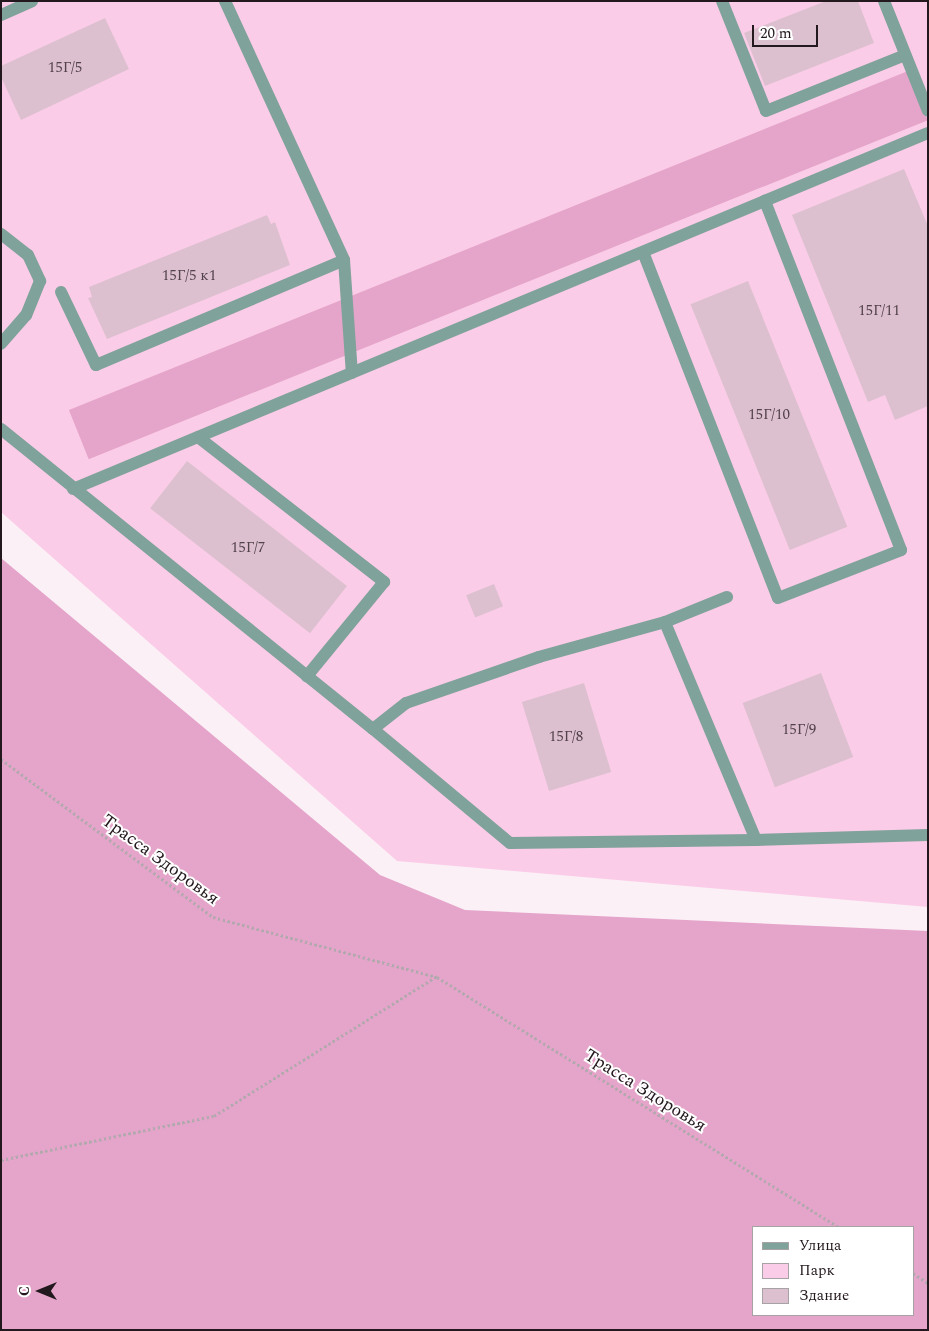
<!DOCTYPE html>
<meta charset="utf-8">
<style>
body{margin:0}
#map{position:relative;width:929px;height:1331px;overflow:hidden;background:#fcf0f7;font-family:Spectral,serif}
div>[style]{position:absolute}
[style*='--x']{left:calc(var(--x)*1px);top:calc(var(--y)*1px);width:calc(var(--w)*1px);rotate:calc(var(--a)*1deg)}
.green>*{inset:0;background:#fbcce7}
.forest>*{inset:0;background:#e5a5ca;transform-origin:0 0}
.building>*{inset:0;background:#ddc0d0;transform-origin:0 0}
.path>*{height:3px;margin-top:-1.5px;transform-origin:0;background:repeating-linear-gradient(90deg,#b4a8af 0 2.5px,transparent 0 5px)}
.minor>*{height:12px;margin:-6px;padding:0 6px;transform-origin:6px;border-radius:6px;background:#7fa29b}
span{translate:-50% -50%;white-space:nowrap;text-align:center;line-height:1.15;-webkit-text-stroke:4px #fff;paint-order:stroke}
.number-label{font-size:15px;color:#52424a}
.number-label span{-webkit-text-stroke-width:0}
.street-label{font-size:18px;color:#23181e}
.frame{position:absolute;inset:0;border:2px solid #23181e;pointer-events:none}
.legend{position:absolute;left:752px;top:1226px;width:162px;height:90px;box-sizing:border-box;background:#fff;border:1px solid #a7a3a5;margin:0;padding:6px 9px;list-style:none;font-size:15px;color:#23181e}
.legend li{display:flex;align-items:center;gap:10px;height:25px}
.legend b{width:25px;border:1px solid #a7a3a5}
.north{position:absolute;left:15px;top:1266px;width:50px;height:50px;-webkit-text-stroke:4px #fff;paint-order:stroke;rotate:270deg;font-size:14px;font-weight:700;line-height:20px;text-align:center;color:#23181e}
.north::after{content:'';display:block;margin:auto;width:18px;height:22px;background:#23181e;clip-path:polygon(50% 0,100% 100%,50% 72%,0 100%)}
.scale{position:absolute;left:752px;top:25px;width:66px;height:22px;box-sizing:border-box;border:2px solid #23181e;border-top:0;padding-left:6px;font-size:15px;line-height:18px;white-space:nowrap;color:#23181e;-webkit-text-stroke:4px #fff;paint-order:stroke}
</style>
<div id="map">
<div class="green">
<div style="clip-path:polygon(1px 1px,928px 1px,928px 907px,397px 861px,1px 512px)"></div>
</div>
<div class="forest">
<div style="left:908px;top:71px;width:53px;height:905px;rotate:68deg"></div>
<div style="clip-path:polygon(evenodd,1px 558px,380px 875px,465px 910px,928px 931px,928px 1330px,1px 1330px,1px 558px,753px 1227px,913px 1227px,913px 1315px,753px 1315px,753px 1227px)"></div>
</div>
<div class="building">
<div style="clip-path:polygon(826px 1px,858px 1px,874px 43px,765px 86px,744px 33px)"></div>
<div style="clip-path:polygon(105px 18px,129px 69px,21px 120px,1px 77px,1px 66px)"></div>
<div style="clip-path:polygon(904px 169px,928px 226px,928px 406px,895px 420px,885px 395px,868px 402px,792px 215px)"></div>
<div style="clip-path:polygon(267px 215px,271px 224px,275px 222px,290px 265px,107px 339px,88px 298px,92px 297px,89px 287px)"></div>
<div style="left:748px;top:281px;width:265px;height:62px;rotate:68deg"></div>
<div style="left:187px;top:461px;width:203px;height:60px;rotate:38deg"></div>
<div style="left:494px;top:584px;width:24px;height:30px;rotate:68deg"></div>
<div style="left:821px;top:673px;width:90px;height:84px;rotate:69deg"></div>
<div style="left:584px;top:683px;width:93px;height:65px;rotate:73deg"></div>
</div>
<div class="path">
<div style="--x:1;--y:759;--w:264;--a:36.7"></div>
<div style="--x:213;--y:917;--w:232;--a:15"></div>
<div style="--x:437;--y:977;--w:473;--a:31.9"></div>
<div style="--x:1;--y:1160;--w:217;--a:-11.7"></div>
<div style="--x:214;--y:1116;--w:262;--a:-32.1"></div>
<div style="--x:913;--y:1273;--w:18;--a:34"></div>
</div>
<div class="minor">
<div style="--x:225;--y:1;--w:285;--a:65.3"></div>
<div style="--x:344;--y:260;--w:113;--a:86"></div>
<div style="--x:722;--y:1;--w:118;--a:68.2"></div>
<div style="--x:766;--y:111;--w:150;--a:-21.9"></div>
<div style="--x:884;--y:1;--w:118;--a:68.2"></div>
<div style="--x:1;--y:15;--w:34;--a:-24"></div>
<div style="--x:1;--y:234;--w:34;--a:38"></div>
<div style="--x:28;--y:255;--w:29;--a:65"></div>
<div style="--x:40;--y:281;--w:37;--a:112"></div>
<div style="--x:26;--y:315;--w:38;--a:131"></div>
<div style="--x:643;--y:252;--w:371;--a:68.7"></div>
<div style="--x:778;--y:598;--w:132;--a:-21.3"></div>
<div style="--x:901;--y:550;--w:375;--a:-111.3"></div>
<div style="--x:61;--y:292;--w:81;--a:64.4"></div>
<div style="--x:96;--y:365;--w:269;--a:-22.9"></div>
<div style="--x:1;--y:429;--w:478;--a:38.9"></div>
<div style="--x:198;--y:437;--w:236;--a:37.9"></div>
<div style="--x:384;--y:582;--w:122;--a:129.3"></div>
<div style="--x:73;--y:489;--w:926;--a:-22.61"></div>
<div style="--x:665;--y:622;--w:67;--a:-22"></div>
<div style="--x:756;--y:840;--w:236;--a:-112.7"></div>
<div style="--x:665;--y:622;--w:131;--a:164.5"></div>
<div style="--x:539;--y:657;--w:141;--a:160.9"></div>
<div style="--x:406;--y:703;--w:42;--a:141.8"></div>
<div style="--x:373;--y:729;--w:178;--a:39.8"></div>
<div style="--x:510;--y:843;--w:246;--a:-0.7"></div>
<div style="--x:756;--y:840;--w:172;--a:-1.7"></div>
</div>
<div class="number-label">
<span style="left:65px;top:68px">15Г/5</span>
<span style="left:189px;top:276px">15Г/5 к1</span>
<span style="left:879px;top:311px">15Г/11</span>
<span style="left:769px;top:415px">15Г/10</span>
<span style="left:248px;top:548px">15Г/7</span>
<span style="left:799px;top:730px">15Г/9</span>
<span style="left:566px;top:737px">15Г/8</span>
</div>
<div class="street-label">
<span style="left:160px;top:860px;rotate:36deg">Трасса Здоровья</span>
<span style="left:645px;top:1091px;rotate:32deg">Трасса Здоровья</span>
</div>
<div class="frame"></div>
<ul class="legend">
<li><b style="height:6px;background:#7fa29b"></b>Улица</li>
<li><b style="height:14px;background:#fbcce7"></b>Парк</li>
<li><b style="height:14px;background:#ddc0d0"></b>Здание</li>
</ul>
<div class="north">С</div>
<div class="scale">20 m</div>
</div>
